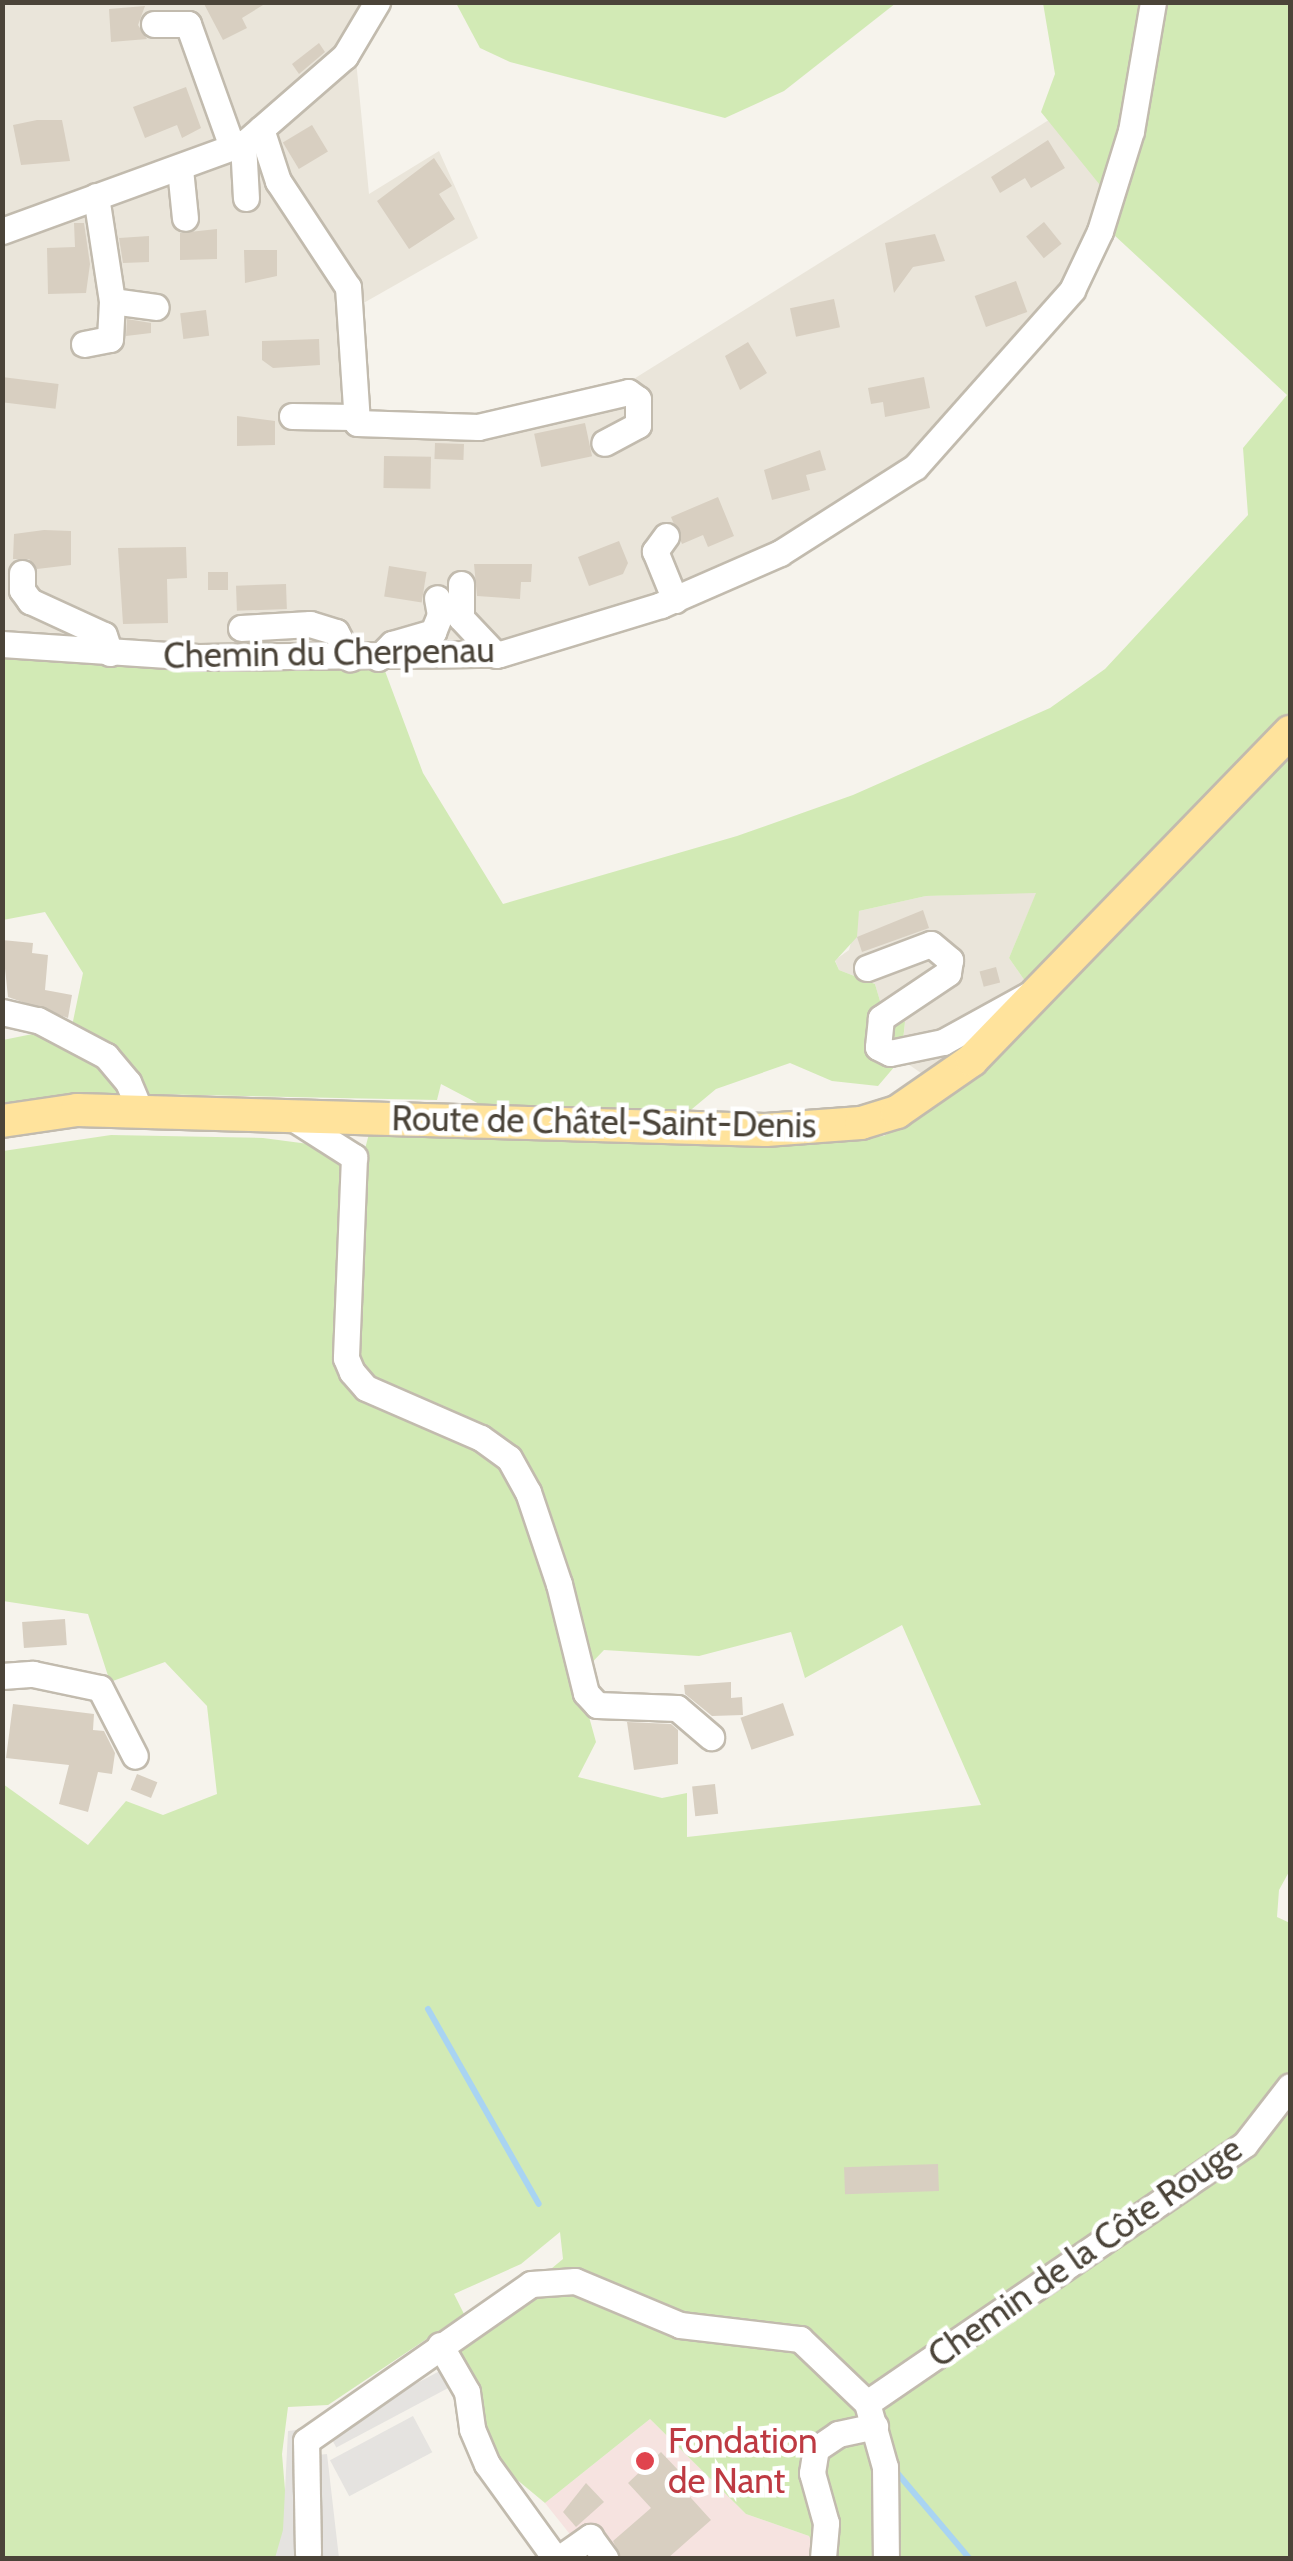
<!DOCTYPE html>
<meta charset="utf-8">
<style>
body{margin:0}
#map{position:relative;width:1293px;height:2561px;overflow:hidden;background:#f6f3ec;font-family:Cabin,sans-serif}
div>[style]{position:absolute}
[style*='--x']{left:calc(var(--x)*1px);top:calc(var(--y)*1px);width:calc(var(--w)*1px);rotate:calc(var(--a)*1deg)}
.residential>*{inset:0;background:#eae5da}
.medical>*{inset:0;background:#f6e3e0}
.green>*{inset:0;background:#d2eab5}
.parking>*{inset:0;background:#e5e3e0;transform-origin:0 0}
.stream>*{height:6px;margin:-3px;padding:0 3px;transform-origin:3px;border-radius:3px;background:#a9d4f2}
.building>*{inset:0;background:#d8cfc1;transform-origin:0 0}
.roads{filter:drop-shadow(2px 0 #c2bbae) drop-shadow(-2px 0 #c2bbae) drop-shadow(0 2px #c2bbae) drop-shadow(0 -2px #c2bbae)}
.minor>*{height:25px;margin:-12.5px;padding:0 12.5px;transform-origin:12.5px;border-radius:12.5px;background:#fff}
.major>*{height:32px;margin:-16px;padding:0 16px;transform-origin:16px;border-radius:16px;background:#ffe39c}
.dots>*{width:28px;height:28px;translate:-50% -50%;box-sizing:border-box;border:5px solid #fff;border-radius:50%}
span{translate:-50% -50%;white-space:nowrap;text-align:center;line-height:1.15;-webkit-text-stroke:9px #fff;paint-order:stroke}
.street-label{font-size:35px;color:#4b4439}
.health-label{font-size:35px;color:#be3a42}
.left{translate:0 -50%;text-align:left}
.frame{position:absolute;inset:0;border:5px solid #4b4439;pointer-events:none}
</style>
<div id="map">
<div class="residential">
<div style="clip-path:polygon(2px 3px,364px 3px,356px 60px,369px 194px,439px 151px,478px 238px,353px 309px,352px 417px,478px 427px,616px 390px,1052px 118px,1104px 190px,1064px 284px,908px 457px,854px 496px,717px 574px,500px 645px,205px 648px,3px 634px)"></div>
<div style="clip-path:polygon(1037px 892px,1009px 958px,1027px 984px,968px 1047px,928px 1078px,901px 1059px,905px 1023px,883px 1011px,875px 984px,839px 970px,835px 960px,849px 950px,859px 911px,926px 896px)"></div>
</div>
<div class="medical">
<div style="clip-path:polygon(650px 2419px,746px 2514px,809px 2536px,819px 2558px,555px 2558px,577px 2543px,545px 2503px)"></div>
</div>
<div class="green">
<div style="clip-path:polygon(456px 3px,896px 3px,784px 91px,725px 118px,510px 62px,480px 48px)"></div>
<div style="clip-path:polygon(1043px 3px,1146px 3px,1104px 190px,1041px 112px,1055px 74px)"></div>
<div style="clip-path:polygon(1165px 3px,1290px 3px,1290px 715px,1027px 984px,1009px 958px,1036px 893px,926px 896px,859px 911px,857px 937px,835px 961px,839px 970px,875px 984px,883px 1011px,905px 1022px,901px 1059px,878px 1086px,832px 1081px,790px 1063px,716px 1089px,680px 1119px,483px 1106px,441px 1084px,437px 1100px,101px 1093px,3px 1106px,3px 1040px,72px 1026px,83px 973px,45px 912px,3px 920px,2px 652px,385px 671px,423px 773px,503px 904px,737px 836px,853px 795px,1050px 708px,1105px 669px,1248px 515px,1243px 448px,1287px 395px,1113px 234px,1136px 158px)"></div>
<div style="clip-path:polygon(evenodd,1290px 751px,1290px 1870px,1279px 1890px,1277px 1917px,1290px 1923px,1290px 2558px,819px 2558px,809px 2536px,746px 2514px,650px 2419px,545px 2503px,467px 2438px,452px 2351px,563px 2259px,560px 2232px,521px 2264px,454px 2294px,464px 2314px,328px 2405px,288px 2407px,282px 2454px,287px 2514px,278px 2558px,3px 2558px,3px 1784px,88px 1845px,126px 1801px,163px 1815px,217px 1794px,207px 1706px,165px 1662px,110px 1682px,88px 1614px,3px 1601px,3px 1151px,111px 1135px,263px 1138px,339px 1148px,361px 1164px,370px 1130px,804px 1142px,884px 1136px,977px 1075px,1290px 751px,902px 1625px,981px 1805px,687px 1837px,687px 1793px,662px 1798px,578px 1777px,596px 1742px,578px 1677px,604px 1650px,699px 1656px,791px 1632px,805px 1678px,902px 1625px)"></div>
</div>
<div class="parking">
<div style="left:451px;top:2365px;width:19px;height:140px;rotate:62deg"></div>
<div style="left:413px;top:2416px;width:41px;height:94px;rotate:62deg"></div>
<div style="clip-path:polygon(305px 2429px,307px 2456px,327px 2454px,339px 2558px,275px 2558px,283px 2530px,288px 2431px)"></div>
</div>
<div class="stream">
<div style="--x:428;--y:2009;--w:224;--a:60.4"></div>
<div style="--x:893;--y:2468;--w:118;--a:49.8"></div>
</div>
<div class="building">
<div style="clip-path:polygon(203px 2px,268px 2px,242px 18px,247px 28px,223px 40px)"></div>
<div style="clip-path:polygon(145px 6px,138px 25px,147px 39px,111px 42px,109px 9px)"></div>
<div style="clip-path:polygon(319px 43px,325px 52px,299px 74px,292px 64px)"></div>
<div style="clip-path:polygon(186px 87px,201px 128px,182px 138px,177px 125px,145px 138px,133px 107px)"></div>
<div style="clip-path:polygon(37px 120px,62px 120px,70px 161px,21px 165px,13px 125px)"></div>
<div style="left:312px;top:125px;width:31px;height:34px;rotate:59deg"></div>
<div style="clip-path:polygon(1048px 140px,1065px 168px,1031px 188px,1025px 178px,1000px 193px,991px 177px)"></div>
<div style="clip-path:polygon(434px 158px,452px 186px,439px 194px,455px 219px,409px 249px,377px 201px)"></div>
<div style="left:1044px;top:222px;width:28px;height:23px;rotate:51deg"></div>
<div style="clip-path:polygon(74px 223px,84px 223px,90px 264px,86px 293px,48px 294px,47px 248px,75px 247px)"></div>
<div style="clip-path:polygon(217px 229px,217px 259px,180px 260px,180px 233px)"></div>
<div style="clip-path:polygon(935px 234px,945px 261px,913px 267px,894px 293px,885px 243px)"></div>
<div style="clip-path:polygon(149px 236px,149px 262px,123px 263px,119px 238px)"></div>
<div style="clip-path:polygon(244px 250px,277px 250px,277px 276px,245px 283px)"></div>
<div style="left:1016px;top:281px;width:33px;height:44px;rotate:70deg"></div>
<div style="left:834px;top:299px;width:29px;height:45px;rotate:78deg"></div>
<div style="left:206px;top:310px;width:26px;height:26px;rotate:83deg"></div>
<div style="clip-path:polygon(127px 319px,151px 323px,151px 333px,126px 336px)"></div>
<div style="clip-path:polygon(319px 339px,320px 365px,273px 368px,262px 360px,262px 341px)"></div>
<div style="clip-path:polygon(748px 342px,767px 373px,740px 390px,725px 356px)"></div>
<div style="left:2px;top:377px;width:57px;height:25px;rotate:7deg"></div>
<div style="clip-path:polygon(924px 377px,930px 408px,885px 417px,883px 402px,871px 404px,868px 388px)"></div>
<div style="clip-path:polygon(237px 416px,275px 421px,275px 445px,237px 446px)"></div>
<div style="left:585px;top:423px;width:34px;height:52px;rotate:78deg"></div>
<div style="left:435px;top:443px;width:29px;height:16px;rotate:2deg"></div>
<div style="clip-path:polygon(820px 450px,826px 470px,806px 475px,810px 490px,772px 500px,764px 470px)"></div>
<div style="left:384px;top:456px;width:47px;height:32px;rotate:1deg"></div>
<div style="clip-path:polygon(718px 497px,734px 536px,708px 547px,703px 535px,682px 544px,671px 517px)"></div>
<div style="clip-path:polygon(44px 530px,71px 531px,71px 565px,37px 569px,29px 559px,13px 559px,14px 534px)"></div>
<div style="clip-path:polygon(619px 541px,628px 563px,623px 574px,589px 586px,578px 557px)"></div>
<div style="clip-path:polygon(186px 547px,187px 578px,167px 579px,168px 623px,123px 624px,118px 548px)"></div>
<div style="clip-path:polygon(474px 564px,532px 564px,531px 582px,521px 582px,520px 599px,477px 596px)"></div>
<div style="left:389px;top:566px;width:38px;height:31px;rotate:9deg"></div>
<div style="left:228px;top:572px;width:18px;height:20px;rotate:90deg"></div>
<div style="left:286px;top:584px;width:25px;height:50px;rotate:88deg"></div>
<div style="clip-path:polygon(923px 910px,929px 928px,862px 952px,857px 937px)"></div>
<div style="clip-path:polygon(2px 940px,33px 943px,32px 953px,48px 955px,45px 990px,72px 995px,68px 1018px,8px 997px)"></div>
<div style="left:996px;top:967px;width:16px;height:17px;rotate:75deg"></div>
<div style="left:65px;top:1619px;width:26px;height:43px;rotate:86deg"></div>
<div style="clip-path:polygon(731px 1682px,731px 1698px,742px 1697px,743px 1715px,712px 1716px,685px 1694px,684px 1685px)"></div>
<div style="left:783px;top:1703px;width:34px;height:45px;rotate:71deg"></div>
<div style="clip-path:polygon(13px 1704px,94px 1714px,93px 1730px,104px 1731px,115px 1753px,112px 1774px,98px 1772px,88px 1812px,59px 1804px,69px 1765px,6px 1758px)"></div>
<div style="clip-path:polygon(627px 1722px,671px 1724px,678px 1730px,678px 1764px,634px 1770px)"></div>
<div style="left:137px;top:1774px;width:22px;height:17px;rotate:22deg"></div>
<div style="left:715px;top:1784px;width:30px;height:23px;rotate:84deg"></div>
<div style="left:938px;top:2164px;width:27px;height:94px;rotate:88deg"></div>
<div style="clip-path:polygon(661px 2452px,679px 2471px,672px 2477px,711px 2520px,668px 2558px,621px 2558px,613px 2541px,651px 2508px,628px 2483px)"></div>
<div style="clip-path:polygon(586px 2483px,604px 2502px,576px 2527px,563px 2512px)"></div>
</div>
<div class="roads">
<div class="minor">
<div style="--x:154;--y:24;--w:34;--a:0"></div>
<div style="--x:188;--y:24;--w:131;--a:70.3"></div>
<div style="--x:261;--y:129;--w:55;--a:71.9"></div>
<div style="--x:278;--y:181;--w:127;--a:56.6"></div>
<div style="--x:348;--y:287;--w:136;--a:86.2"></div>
<div style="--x:357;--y:423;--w:121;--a:1.9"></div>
<div style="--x:478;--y:427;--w:154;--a:-13.1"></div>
<div style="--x:628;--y:392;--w:12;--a:35"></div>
<div style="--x:638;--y:399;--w:26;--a:90"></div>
<div style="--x:638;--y:425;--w:38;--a:152"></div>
<div style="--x:243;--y:143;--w:55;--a:86.9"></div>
<div style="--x:180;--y:169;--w:49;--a:84.2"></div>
<div style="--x:2;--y:231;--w:260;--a:-20"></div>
<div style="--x:246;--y:142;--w:131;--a:-41"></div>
<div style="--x:345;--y:56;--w:63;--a:-59.3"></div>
<div style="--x:112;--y:301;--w:44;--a:7.8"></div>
<div style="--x:84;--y:344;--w:26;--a:-11"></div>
<div style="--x:110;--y:339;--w:38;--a:-87"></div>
<div style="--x:112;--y:301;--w:106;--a:-98.7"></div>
<div style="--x:292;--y:416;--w:60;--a:1"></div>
<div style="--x:666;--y:536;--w:19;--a:126"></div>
<div style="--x:655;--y:551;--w:53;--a:67.8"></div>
<div style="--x:22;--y:573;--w:17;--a:90"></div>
<div style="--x:22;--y:590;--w:14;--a:54"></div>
<div style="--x:30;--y:601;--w:81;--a:24.7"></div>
<div style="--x:104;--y:635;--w:19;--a:72"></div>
<div style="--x:461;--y:584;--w:34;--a:90"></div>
<div style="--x:461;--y:618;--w:51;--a:46.6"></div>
<div style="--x:241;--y:628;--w:69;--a:-3.3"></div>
<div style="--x:310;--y:624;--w:27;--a:17"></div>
<div style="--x:336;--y:632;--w:30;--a:62"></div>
<div style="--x:2;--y:644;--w:196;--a:3.8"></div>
<div style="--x:198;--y:657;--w:302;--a:-0.6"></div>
<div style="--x:500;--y:654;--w:168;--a:-16.9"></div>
<div style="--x:661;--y:605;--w:130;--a:-23.6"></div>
<div style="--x:780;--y:553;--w:160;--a:-32.5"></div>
<div style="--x:915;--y:467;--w:237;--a:-48.4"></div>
<div style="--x:1072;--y:290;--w:65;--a:-64.6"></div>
<div style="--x:1100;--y:231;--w:105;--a:-72.8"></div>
<div style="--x:1131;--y:131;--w:131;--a:-80.3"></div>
<div style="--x:378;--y:658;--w:20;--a:-45"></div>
<div style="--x:392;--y:644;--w:43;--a:-16.3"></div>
<div style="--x:433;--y:632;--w:18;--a:-68"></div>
<div style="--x:440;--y:615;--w:17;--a:-100"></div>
<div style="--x:867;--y:968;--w:68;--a:-20.6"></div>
<div style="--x:931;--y:944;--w:25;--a:40"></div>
<div style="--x:950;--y:960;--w:13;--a:99"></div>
<div style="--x:948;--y:973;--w:81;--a:146.1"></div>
<div style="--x:881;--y:1018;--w:29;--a:96"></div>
<div style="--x:878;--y:1047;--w:13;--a:27"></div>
<div style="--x:890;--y:1053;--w:54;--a:-11.7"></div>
<div style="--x:943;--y:1042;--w:99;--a:-28.9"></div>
<div style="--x:2;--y:1012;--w:37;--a:13"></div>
<div style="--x:38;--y:1020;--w:77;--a:27.9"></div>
<div style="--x:106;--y:1056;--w:34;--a:50"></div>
<div style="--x:128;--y:1082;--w:30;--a:67"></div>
<div style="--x:291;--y:1117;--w:75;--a:32.4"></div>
<div style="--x:354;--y:1157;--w:201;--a:92.3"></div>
<div style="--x:346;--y:1358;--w:15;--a:67"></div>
<div style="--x:352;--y:1372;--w:21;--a:49"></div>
<div style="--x:366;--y:1388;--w:125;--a:23.5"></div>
<div style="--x:481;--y:1438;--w:34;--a:36"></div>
<div style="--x:509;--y:1458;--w:39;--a:61"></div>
<div style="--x:528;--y:1492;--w:97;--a:71.4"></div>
<div style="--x:559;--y:1584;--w:112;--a:76.1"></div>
<div style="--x:586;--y:1693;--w:16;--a:47"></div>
<div style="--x:597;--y:1705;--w:80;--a:2.1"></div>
<div style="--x:677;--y:1708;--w:45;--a:40.5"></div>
<div style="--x:2;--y:1676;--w:31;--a:-4"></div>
<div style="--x:33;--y:1674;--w:68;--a:11.8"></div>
<div style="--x:100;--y:1688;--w:76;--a:62.8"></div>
<div style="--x:440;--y:2345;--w:54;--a:60.1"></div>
<div style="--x:467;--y:2392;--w:37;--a:82"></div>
<div style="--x:472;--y:2429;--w:38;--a:67"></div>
<div style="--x:487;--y:2464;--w:116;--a:54.1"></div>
<div style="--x:867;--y:2403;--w:458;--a:-34.4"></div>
<div style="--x:1245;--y:2144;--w:73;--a:-52.2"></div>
<div style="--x:308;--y:2553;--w:112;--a:-91"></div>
<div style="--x:306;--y:2441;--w:274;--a:-34.9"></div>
<div style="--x:531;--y:2284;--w:44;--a:-3.9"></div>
<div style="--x:575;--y:2281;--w:114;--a:22.7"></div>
<div style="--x:680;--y:2325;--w:121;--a:6.7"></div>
<div style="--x:800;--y:2339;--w:93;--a:43.7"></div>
<div style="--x:867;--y:2403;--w:66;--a:74.3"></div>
<div style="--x:885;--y:2467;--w:91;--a:89.4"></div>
<div style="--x:560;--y:2558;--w:37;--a:-35"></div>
<div style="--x:590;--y:2537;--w:26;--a:54"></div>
<div style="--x:823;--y:2558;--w:35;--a:-85"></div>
<div style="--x:826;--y:2523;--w:52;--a:-105.6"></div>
<div style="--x:812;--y:2473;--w:24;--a:-81"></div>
<div style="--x:816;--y:2449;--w:27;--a:-34"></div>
<div style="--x:838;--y:2434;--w:38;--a:-12"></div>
</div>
<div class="major">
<div style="--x:2;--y:1121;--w:76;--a:-8.3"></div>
<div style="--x:77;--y:1110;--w:689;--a:1.66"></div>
<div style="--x:766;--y:1130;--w:95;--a:-4.2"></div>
<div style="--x:861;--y:1123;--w:38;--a:-17"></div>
<div style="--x:897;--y:1112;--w:91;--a:-34.7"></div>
<div style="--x:972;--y:1060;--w:457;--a:-45.9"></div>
</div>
</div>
<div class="dots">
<div style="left:645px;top:2461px;background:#e0444e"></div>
</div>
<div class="street-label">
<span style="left:329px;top:653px;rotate:-1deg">Chemin du Cherpenau</span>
<span style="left:604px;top:1122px;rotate:1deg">Route de Châtel-Saint-Denis</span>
<span style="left:1085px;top:2252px;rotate:-35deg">Chemin de la Côte Rouge</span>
</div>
<div class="health-label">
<span class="left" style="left:668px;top:2461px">Fondation<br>de Nant</span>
</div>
<div class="frame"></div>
</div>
